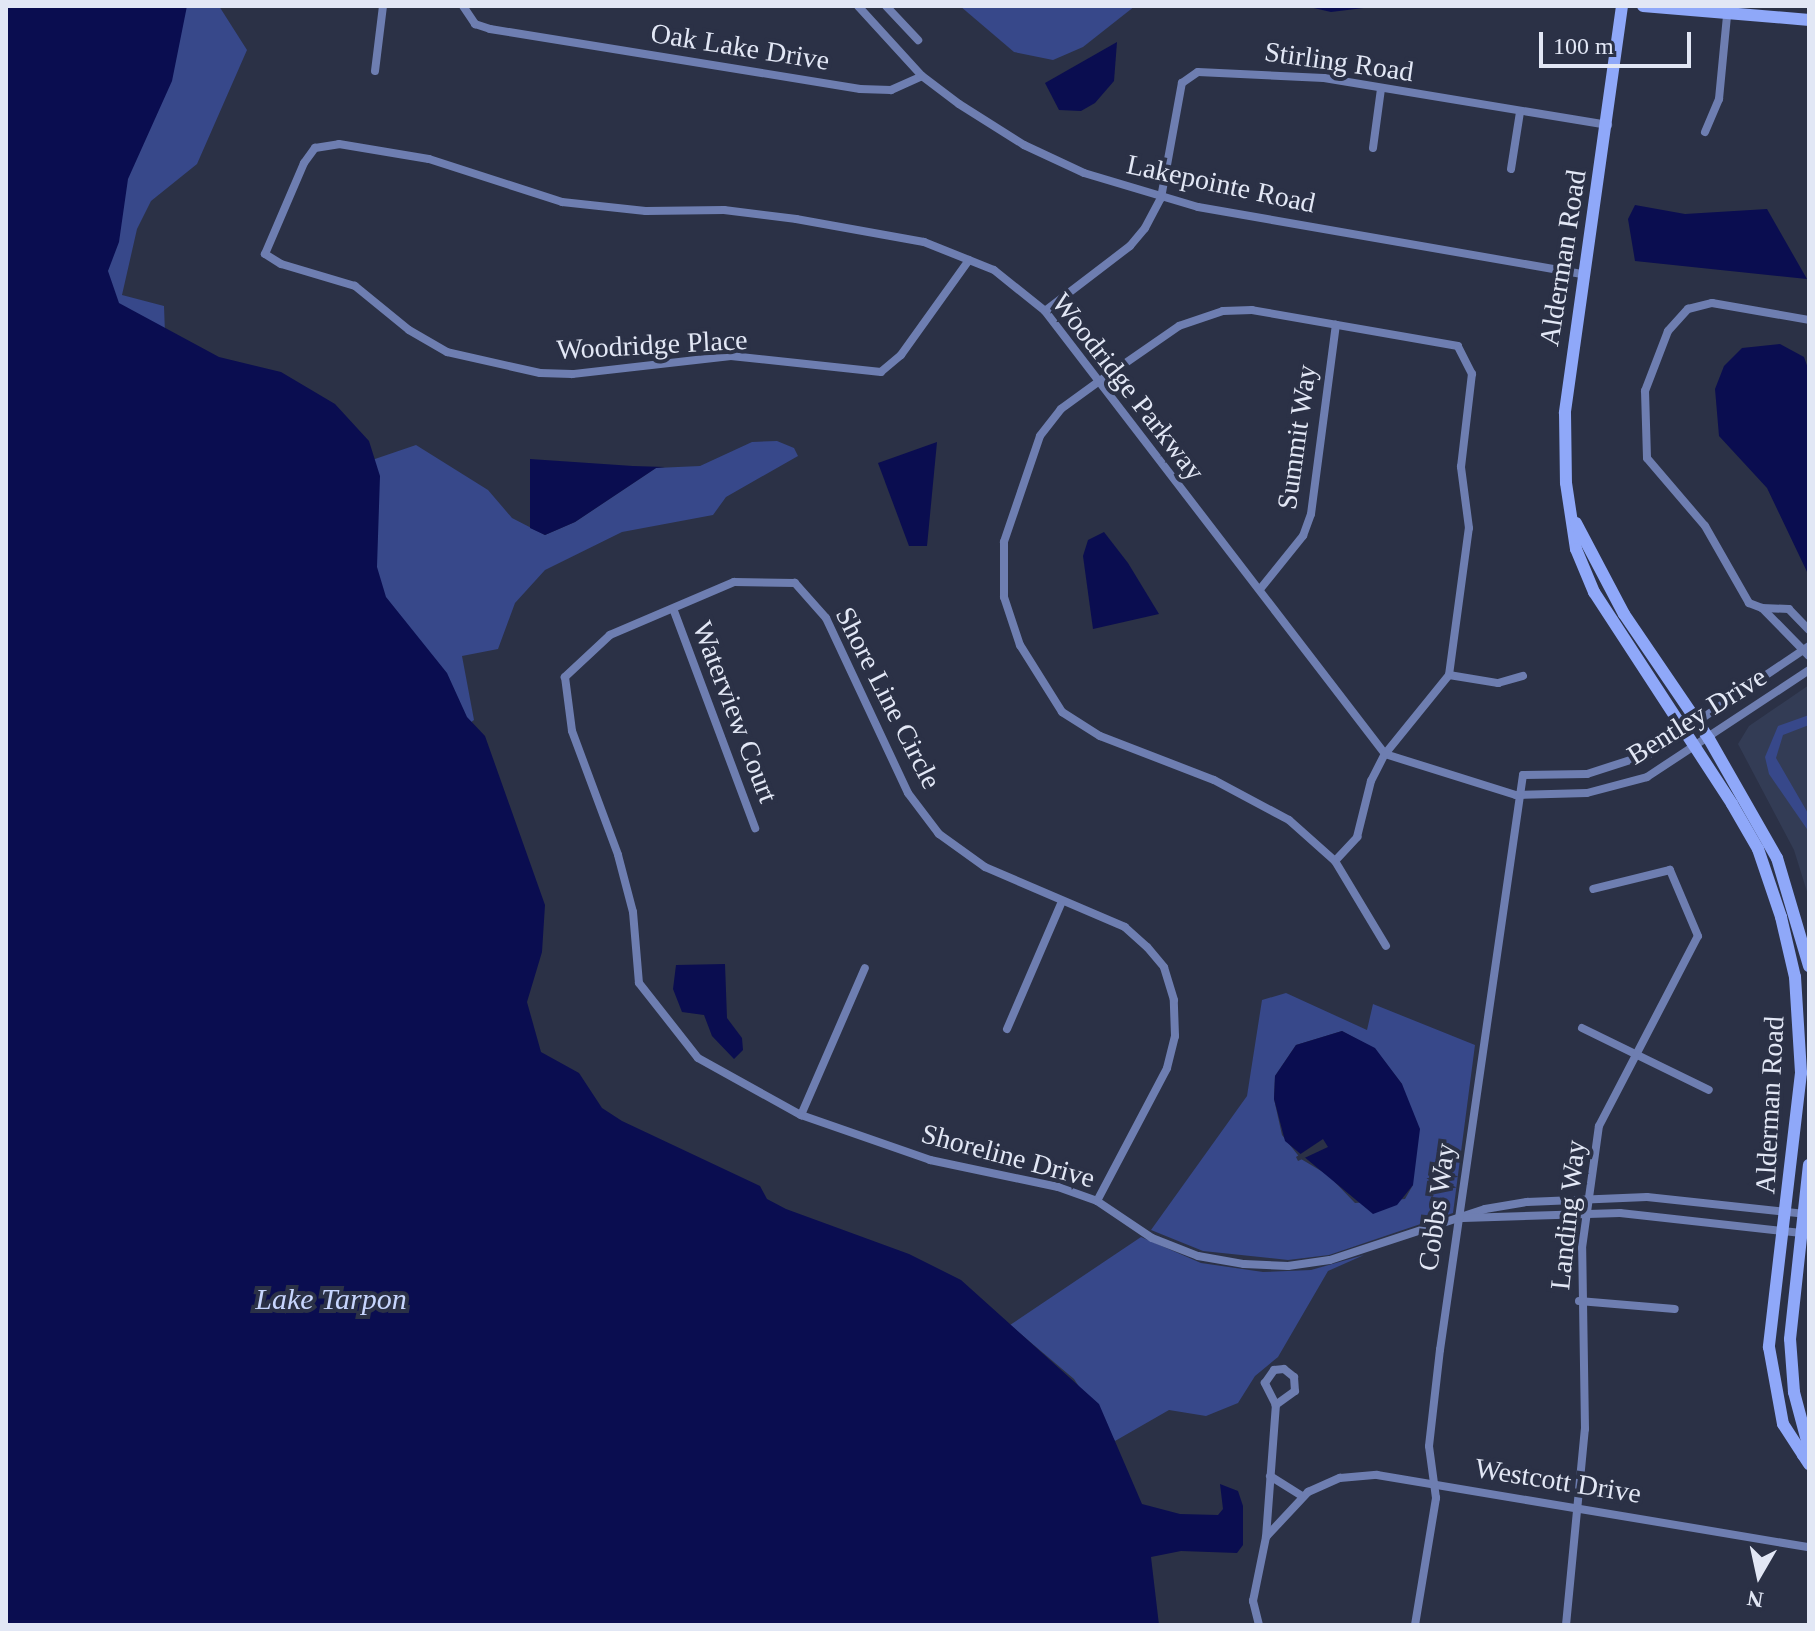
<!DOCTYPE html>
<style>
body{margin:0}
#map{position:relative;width:1815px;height:1631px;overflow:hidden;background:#2b3146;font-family:Georgia,serif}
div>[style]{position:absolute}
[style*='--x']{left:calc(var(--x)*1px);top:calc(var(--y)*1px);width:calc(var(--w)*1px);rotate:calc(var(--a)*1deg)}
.built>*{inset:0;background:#333c55}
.green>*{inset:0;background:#37488a}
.water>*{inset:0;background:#0a0d50}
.pier>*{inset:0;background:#2b3146}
.street>*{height:8px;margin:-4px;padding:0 4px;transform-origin:4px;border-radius:4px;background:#6e7eb1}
.secondary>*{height:12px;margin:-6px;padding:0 6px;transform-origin:6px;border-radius:6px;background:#8fa8f9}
span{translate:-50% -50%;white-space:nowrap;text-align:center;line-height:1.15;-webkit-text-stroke:8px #2b3146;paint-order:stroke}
.street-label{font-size:28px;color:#e2e7f5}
.water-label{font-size:30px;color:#c7d5fe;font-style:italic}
.frame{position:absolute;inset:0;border:8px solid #e2e7f5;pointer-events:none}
.north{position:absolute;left:1719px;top:1535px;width:80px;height:80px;-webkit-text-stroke:6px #2b3146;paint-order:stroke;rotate:189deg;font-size:22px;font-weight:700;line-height:32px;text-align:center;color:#e2e7f5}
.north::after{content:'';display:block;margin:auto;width:28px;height:36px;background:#e2e7f5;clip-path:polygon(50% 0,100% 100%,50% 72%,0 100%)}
.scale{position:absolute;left:1539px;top:32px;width:152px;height:36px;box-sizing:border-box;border:4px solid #e2e7f5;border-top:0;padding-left:10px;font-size:24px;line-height:28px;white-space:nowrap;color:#e2e7f5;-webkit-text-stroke:6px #2b3146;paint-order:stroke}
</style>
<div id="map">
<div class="built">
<div style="clip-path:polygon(1809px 685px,1809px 898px,1794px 850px,1738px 744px,1749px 726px)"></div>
</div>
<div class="green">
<div style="clip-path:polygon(186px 6px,219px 6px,247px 50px,197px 164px,151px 201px,137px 229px,122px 295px,164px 306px,165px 333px,241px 371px,225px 373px,31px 259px)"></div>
<div style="clip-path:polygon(960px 6px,1135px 6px,1083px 47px,1053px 60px,1014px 52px)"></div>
<div style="clip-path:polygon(777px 441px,794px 448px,798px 456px,726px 497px,713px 515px,622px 532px,545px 570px,515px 603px,498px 649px,462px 656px,474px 720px,463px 728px,389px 646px,368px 529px,372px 460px,416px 445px,488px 490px,512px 518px,545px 535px,575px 522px,656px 468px,700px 466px,752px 442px)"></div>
<div style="clip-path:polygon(1809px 715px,1809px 725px,1783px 735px,1776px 758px,1809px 815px,1809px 832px,1769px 774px,1765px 757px,1778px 726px)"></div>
<div style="clip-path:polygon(evenodd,1286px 993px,1367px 1030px,1373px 1004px,1475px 1045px,1453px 1213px,1329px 1255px,1288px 1260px,1203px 1251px,1151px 1230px,1247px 1096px,1262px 1000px,1286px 993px,1342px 1031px,1375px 1049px,1402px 1084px,1413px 1185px,1405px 1199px,1355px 1203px,1328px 1175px,1301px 1159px,1282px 1135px,1274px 1099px,1275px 1076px,1296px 1045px,1342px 1031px)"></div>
<div style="clip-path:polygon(1141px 1237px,1201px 1263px,1263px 1272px,1311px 1270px,1364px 1255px,1328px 1271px,1278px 1357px,1255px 1376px,1238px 1403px,1206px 1416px,1169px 1410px,1115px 1441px,1074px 1379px,1010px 1325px)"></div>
</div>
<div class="water">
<div style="clip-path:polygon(6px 6px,187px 6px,172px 81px,128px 179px,119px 242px,108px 271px,119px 303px,219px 357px,281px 372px,335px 404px,369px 441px,380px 476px,377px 567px,386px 597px,447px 673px,467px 717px,485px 736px,545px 905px,542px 952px,527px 1002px,541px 1052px,579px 1073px,602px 1108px,622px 1121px,760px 1186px,767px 1199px,786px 1209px,909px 1254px,961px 1280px,1099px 1404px,1142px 1504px,1180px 1514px,1218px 1515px,1223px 1509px,1220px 1484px,1238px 1491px,1243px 1506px,1243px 1545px,1237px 1553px,1181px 1551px,1151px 1557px,1159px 1625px,6px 1625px)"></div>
<div style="clip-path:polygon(1305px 6px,1380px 6px,1331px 12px)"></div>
<div style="clip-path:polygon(1117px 42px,1114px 81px,1095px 103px,1081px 111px,1059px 110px,1045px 83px)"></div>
<div style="clip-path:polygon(1635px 205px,1685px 214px,1767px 209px,1807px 279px,1635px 261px,1628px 219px)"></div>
<div style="clip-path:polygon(1780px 344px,1804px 357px,1809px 371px,1809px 576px,1767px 488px,1719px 436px,1715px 389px,1724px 366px,1742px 348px)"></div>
<div style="clip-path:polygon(937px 442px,927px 546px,909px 546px,878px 463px)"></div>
<div style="clip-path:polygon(530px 459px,633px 466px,665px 467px,656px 468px,575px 522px,545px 535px,530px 528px)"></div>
<div style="clip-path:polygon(1104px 532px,1128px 563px,1159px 614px,1093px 629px,1083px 556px,1088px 540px)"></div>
<div style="clip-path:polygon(725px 964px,727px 1018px,742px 1038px,743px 1050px,734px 1059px,712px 1036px,704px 1015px,682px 1012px,673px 989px,676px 965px)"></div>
<div style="clip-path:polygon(1342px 1031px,1375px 1048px,1402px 1084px,1420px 1129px,1413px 1185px,1397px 1205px,1373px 1214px,1285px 1141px,1274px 1099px,1275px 1076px,1296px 1045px)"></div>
</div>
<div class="pier">
<div style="clip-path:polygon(1323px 1139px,1328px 1147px,1298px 1161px,1296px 1157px)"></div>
</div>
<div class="street">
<div style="--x:463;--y:6;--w:22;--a:56"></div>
<div style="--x:475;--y:24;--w:16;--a:18"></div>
<div style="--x:490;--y:29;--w:375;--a:9.2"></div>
<div style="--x:860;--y:89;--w:31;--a:2"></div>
<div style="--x:891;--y:90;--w:34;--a:-24"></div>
<div style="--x:858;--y:6;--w:95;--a:47.6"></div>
<div style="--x:922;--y:76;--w:46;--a:37.1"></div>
<div style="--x:959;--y:104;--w:77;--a:32.2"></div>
<div style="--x:1024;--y:145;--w:66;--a:25"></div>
<div style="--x:1084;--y:173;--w:119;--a:16.6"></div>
<div style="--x:1198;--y:207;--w:391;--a:9.9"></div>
<div style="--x:886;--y:6;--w:47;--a:46.7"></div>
<div style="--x:375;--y:71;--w:65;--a:-83"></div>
<div style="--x:1705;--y:132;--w:36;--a:-67"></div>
<div style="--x:1719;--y:99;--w:93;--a:-84.5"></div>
<div style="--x:1373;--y:148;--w:60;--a:-82.3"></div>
<div style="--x:1511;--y:169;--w:58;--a:-81"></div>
<div style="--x:969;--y:260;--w:117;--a:125.6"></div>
<div style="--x:901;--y:355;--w:26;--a:140"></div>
<div style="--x:881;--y:372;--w:151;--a:-173.9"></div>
<div style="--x:731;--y:356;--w:160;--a:173.5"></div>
<div style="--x:572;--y:374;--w:32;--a:-178"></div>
<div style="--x:540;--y:373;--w:95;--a:-167.3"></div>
<div style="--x:447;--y:352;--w:44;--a:-149.9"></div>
<div style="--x:409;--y:330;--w:70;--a:-140.8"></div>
<div style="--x:355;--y:286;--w:77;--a:-163.4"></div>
<div style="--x:281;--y:264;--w:19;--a:-148"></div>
<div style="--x:265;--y:254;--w:99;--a:-66.8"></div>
<div style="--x:304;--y:163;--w:19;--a:-54"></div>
<div style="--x:315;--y:148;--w:24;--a:-9"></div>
<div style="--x:339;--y:144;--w:91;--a:9.5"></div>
<div style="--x:429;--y:159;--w:140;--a:17.9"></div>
<div style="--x:562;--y:202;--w:84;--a:6.1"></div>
<div style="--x:646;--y:211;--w:78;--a:-0.7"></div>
<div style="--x:724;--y:210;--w:73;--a:7.1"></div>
<div style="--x:796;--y:219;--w:130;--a:10.2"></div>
<div style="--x:924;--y:242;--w:75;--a:21.8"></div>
<div style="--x:994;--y:270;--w:65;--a:38.8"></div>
<div style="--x:1045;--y:311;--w:558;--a:52.49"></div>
<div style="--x:1385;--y:754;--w:137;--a:17.4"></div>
<div style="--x:1516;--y:795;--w:71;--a:-1.6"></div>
<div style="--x:1587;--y:793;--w:62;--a:-14.9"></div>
<div style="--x:1647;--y:777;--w:194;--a:-33.4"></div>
<div style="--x:1045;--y:311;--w:107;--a:-37.4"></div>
<div style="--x:1130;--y:246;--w:23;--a:-50"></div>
<div style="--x:1145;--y:228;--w:34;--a:-62"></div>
<div style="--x:1161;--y:198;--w:117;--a:-79.7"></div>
<div style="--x:1182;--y:83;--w:19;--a:-35"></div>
<div style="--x:1198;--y:72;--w:126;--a:2.7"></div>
<div style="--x:1324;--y:78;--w:288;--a:9.4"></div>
<div style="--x:1261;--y:588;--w:67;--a:-51.1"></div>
<div style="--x:1303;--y:536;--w:23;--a:-70"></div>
<div style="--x:1311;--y:514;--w:191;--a:-82.5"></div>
<div style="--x:1762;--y:608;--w:14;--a:-159"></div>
<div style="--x:1749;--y:603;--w:89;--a:-119.7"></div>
<div style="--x:1705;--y:526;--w:89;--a:-130.5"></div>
<div style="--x:1647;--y:458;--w:67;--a:-91.7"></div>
<div style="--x:1645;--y:391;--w:64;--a:-69"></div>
<div style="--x:1668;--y:331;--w:30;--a:-48"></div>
<div style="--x:1688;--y:309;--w:25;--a:-14"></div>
<div style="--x:1712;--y:303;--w:98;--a:9.9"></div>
<div style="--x:674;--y:611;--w:232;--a:69.5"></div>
<div style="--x:1809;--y:630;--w:29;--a:-134"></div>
<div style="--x:1789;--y:609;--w:27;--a:-178"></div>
<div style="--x:1762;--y:608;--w:67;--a:45.6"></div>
<div style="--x:1449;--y:675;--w:50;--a:9.3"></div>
<div style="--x:1498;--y:683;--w:26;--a:-16"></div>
<div style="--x:1335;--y:861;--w:33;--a:-47"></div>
<div style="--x:1357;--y:837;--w:58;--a:-76"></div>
<div style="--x:1371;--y:781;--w:30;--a:-63"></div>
<div style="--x:1385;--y:754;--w:102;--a:-51"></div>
<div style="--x:1449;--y:675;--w:148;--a:-82.3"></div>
<div style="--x:1469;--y:528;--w:62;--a:-97.5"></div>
<div style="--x:1461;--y:467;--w:94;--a:-83.3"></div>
<div style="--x:1472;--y:374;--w:31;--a:-117"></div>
<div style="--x:1458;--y:346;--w:209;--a:-170.1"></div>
<div style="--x:1252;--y:310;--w:29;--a:178"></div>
<div style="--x:1223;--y:311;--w:46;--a:161.2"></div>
<div style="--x:1179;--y:326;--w:98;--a:145.3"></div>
<div style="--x:1098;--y:382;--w:46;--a:143.9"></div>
<div style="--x:1061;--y:409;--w:34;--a:128"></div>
<div style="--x:1040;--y:436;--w:112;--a:108.8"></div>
<div style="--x:1004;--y:542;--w:55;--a:90"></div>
<div style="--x:1004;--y:597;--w:51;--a:71.6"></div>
<div style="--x:1020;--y:645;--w:79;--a:57.9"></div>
<div style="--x:1062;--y:712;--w:45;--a:32.3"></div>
<div style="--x:1100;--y:736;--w:122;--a:21.1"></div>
<div style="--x:1214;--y:780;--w:85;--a:28.1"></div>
<div style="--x:1289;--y:820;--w:62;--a:41.7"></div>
<div style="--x:1335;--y:861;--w:99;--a:59"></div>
<div style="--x:1582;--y:1028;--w:141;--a:26"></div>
<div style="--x:1007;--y:1029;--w:139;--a:-66.7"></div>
<div style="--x:801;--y:1115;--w:160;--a:-66.5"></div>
<div style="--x:1097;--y:1201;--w:150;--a:-62.2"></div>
<div style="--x:1167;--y:1068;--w:33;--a:-76"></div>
<div style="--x:1175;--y:1036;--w:36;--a:-92"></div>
<div style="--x:1174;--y:1000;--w:34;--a:-107"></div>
<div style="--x:1164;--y:967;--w:26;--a:-130"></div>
<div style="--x:1147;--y:947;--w:30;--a:-138"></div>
<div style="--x:1125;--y:927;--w:152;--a:-156.8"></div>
<div style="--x:985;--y:867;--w:57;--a:-144.3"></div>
<div style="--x:939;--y:834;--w:51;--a:-127.1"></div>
<div style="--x:908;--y:793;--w:193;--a:-115.1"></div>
<div style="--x:826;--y:618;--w:47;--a:-131.5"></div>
<div style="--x:795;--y:583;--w:61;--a:-179.1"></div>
<div style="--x:734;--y:582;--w:135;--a:156.9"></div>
<div style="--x:610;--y:635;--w:62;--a:137"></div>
<div style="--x:565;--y:677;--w:54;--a:82.6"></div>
<div style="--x:572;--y:731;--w:132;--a:69.6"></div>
<div style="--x:618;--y:855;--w:59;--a:75.3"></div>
<div style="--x:633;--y:912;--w:71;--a:85.2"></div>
<div style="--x:639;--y:983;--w:95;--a:51.8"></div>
<div style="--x:698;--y:1058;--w:118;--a:29"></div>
<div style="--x:801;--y:1115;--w:137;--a:19.2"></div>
<div style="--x:930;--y:1160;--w:131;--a:11.9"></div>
<div style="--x:1058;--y:1187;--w:41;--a:19.7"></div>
<div style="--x:1097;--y:1201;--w:66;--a:33.9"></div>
<div style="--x:1152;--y:1238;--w:49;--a:21.4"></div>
<div style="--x:1198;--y:1256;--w:47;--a:9.9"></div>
<div style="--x:1244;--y:1264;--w:44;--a:2.6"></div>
<div style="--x:1288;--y:1266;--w:42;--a:-8.1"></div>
<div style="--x:1330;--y:1260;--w:163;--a:-18.2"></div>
<div style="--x:1485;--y:1209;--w:43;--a:-9.5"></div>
<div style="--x:1527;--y:1202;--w:120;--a:-2.4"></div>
<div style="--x:1647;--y:1197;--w:161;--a:6.1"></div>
<div style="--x:1463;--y:1218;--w:157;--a:-1.8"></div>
<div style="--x:1620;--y:1213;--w:190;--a:6.3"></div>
<div style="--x:1579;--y:1301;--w:96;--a:4.8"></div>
<div style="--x:1270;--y:1476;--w:38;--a:32"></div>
<div style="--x:1266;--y:1537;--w:62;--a:-47"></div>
<div style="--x:1308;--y:1492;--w:35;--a:-24"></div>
<div style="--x:1340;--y:1478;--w:37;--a:-5"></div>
<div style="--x:1377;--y:1475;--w:438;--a:9.5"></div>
<div style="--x:1259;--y:1625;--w:25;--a:-104"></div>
<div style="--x:1253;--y:1601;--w:65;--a:-78.5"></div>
<div style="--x:1266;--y:1537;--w:132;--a:-85.7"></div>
<div style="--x:1276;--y:1405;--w:25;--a:-117"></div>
<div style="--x:1265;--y:1383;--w:16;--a:-55"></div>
<div style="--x:1274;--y:1370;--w:10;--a:-6"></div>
<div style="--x:1284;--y:1369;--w:13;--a:39"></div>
<div style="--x:1294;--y:1377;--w:14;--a:86"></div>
<div style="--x:1295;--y:1391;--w:24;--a:144"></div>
<div style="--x:1415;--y:1625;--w:129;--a:-80.6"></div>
<div style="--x:1436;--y:1498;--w:52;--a:-97.7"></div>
<div style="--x:1429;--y:1446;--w:97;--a:-83.5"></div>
<div style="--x:1440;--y:1350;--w:581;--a:-81.79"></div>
<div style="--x:1523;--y:775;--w:64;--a:-0.9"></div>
<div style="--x:1587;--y:774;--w:65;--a:-17.9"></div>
<div style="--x:1649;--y:754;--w:193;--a:-34"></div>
<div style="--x:1566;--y:1625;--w:197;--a:-84.5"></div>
<div style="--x:1585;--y:1429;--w:181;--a:-90.9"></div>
<div style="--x:1582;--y:1248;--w:123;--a:-82.1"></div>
<div style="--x:1599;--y:1126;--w:214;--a:-62.5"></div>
<div style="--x:1698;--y:936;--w:72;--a:-113"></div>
<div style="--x:1670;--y:870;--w:79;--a:166.1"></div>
</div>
<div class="secondary">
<div style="--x:1622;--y:6;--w:411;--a:98"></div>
<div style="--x:1565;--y:413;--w:70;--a:89.2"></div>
<div style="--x:1566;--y:483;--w:67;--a:81.4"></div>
<div style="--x:1576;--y:549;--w:47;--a:67.3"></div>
<div style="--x:1594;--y:592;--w:253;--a:56.9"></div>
<div style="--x:1732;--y:804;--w:52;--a:60"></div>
<div style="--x:1758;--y:849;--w:72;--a:71.3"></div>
<div style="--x:1781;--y:917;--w:62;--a:76.9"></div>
<div style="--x:1795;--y:977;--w:96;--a:86.4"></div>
<div style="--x:1801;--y:1073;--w:276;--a:96.7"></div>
<div style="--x:1769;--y:1347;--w:78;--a:79.7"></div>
<div style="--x:1783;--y:1424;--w:48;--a:57"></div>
<div style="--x:1643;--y:6;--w:167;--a:4.8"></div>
<div style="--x:1576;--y:523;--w:103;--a:62.2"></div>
<div style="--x:1624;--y:614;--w:151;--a:55.8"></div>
<div style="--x:1709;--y:739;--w:137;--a:60.3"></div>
<div style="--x:1777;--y:858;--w:113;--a:73.5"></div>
<div style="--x:1803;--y:1455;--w:15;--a:-74"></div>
<div style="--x:1807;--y:1441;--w:51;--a:-104.9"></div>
<div style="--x:1794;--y:1392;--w:53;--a:-94.3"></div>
<div style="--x:1790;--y:1339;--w:175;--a:-83.8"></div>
</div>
<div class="street-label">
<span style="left:740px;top:47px;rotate:9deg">Oak Lake Drive</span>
<span style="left:1339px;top:62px;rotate:8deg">Stirling Road</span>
<span style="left:1221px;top:184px;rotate:12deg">Lakepointe Road</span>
<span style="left:1563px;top:258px;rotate:-81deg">Alderman Road</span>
<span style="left:652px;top:345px;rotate:-3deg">Woodridge Place</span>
<span style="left:1128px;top:387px;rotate:52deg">Woodridge Parkway</span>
<span style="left:1297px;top:437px;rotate:-82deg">Summit Way</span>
<span style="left:888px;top:698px;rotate:63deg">Shore Line Circle</span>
<span style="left:735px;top:712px;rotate:69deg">Waterview Court</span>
<span style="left:1697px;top:716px;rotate:-32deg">Bentley Drive</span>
<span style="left:1770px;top:1105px;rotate:-87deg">Alderman Road</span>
<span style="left:1008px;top:1156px;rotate:15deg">Shoreline Drive</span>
<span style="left:1437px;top:1207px;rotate:-82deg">Cobbs Way</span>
<span style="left:1568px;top:1215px;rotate:-84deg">Landing Way</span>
<span style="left:1558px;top:1481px;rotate:9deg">Westcott Drive</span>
</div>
<div class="water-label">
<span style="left:331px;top:1299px">Lake Tarpon</span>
</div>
<div class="frame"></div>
<div class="north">N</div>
<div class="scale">100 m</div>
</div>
